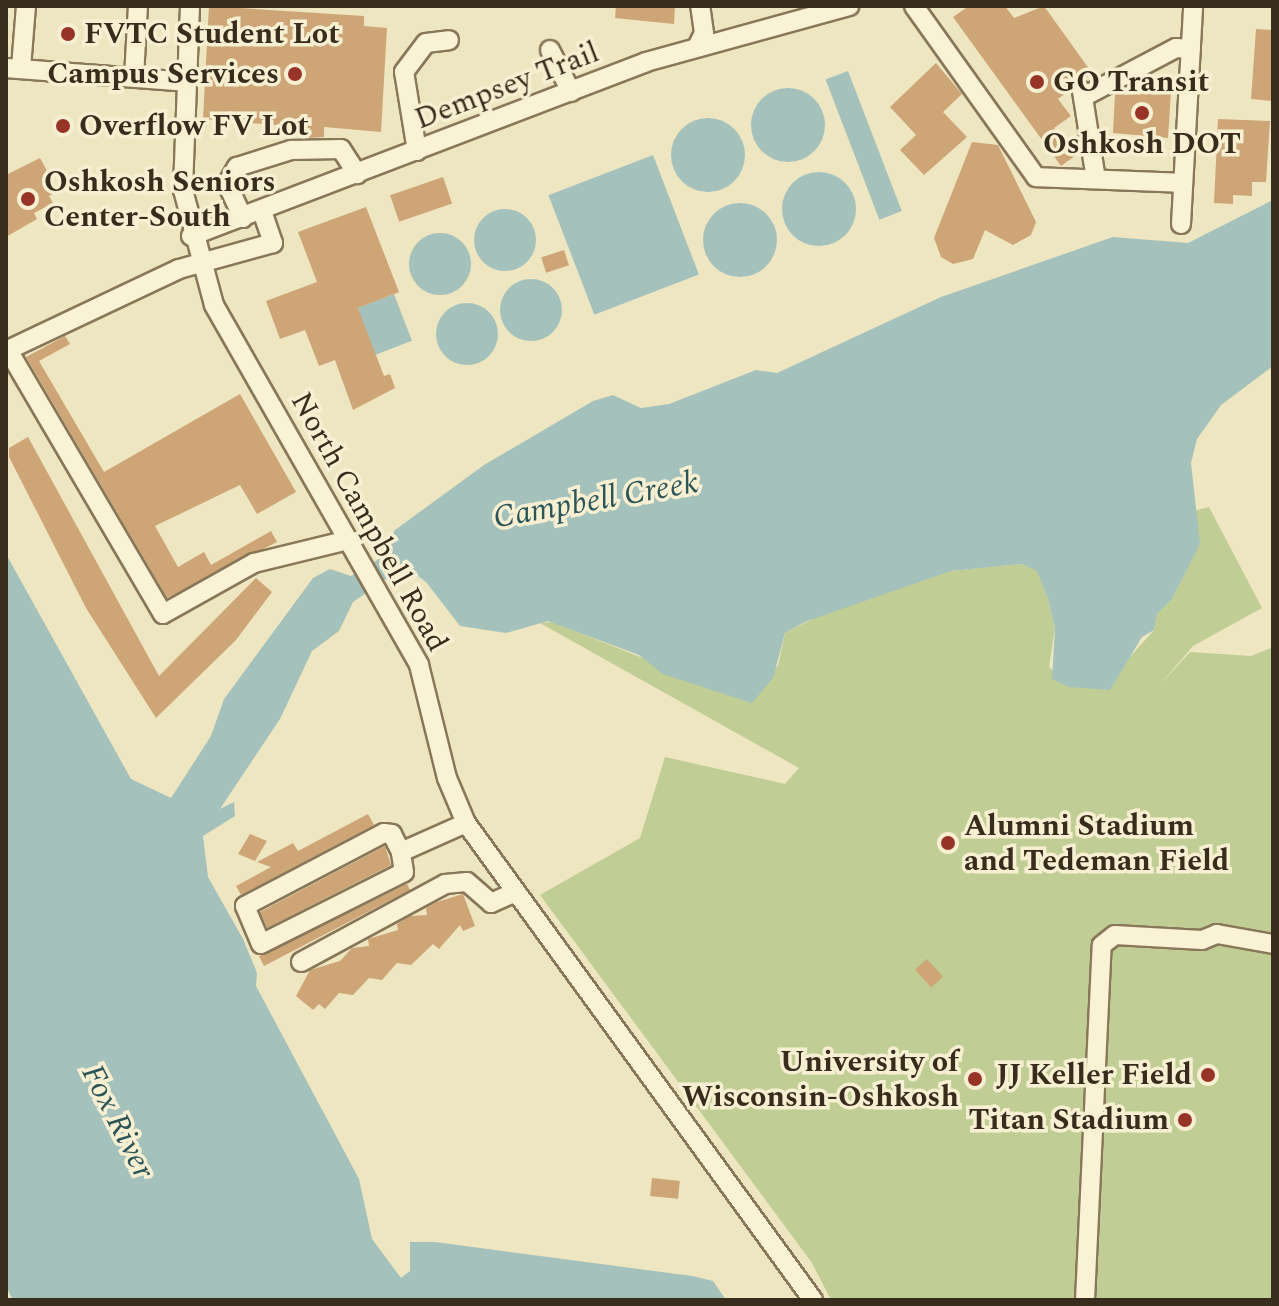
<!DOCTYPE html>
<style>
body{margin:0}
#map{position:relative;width:1279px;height:1306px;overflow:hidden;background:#eee6c1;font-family:Spectral,serif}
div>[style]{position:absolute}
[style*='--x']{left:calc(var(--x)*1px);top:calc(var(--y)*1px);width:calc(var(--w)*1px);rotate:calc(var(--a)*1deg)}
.green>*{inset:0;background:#c0cd95}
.water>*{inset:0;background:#a4c1bc;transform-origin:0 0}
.round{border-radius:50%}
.building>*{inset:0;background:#cda576;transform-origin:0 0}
.roads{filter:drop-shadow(2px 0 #887758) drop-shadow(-2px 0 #887758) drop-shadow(0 2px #887758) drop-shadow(0 -2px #887758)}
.minor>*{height:18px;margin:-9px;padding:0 9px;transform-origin:9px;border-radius:9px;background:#f9f2d4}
.dots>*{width:22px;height:22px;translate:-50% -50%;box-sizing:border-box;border:4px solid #f6efd1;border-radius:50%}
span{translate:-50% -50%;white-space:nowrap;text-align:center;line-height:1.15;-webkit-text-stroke:7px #f6efd1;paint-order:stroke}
.poi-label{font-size:30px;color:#382d1d;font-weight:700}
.left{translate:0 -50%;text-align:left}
.right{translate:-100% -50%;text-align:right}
.street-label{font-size:30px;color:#382d1d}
.water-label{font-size:32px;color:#2c5558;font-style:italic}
.frame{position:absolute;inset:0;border:8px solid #382d1d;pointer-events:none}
</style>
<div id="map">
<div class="green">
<div style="clip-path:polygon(1209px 507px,1262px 608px,1193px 646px,1158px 687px,1190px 652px,1251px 656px,1273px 647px,1273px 1300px,831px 1300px,812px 1263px,540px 895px,640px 838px,665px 757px,785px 784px,799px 768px,540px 623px,552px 622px,736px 695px,778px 666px,785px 633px,828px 611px,951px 571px,1021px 564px,1038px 571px,1048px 599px,1055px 628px,1049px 667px,1069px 687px,1103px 687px,1154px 630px,1157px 614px,1172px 599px,1199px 544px,1193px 511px)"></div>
</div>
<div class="water">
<div style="left:848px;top:71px;width:150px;height:24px;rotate:69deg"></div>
<div class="round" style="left:751px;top:88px;width:74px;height:74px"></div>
<div class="round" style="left:671px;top:118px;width:74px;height:74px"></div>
<div style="left:653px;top:155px;width:128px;height:112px;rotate:69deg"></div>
<div class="round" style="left:782px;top:172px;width:74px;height:74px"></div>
<div style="clip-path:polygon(1273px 200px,1273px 366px,1221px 405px,1197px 439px,1191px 463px,1200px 544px,1172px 599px,1157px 614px,1154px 630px,1142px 637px,1110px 690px,1069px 687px,1052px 679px,1055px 628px,1048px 599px,1037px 571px,1021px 564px,951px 571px,807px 621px,785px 633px,773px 678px,752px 703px,663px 674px,639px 655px,548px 621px,506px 633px,460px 626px,426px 582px,414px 573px,392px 575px,353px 602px,339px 631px,312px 651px,280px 719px,220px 809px,234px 802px,235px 816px,203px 836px,208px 877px,243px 939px,257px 973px,256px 986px,359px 1179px,372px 1239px,401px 1278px,410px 1271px,410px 1242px,435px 1242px,692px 1276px,713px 1281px,726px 1300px,13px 1300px,6px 1287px,6px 554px,131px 779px,171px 798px,211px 736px,224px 699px,313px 578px,330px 569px,351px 576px,379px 559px,395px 530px,484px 465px,593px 401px,613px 395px,641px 408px,669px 404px,756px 370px,777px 373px,941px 297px,1113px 237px,1188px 243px)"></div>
<div class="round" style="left:703px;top:203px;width:74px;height:74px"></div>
<div class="round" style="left:474px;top:209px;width:62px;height:62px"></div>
<div class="round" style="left:409px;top:233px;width:62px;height:62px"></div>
<div class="round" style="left:500px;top:279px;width:62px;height:62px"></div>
<div style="left:394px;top:294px;width:50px;height:39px;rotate:69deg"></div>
<div class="round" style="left:436px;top:303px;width:62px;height:62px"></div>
</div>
<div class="building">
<div style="clip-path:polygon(209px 6px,364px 16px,364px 26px,387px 28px,381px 132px,324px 127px,324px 137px,309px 138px,310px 128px,203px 119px)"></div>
<div style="clip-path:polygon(616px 6px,675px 6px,674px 24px,615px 18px)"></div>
<div style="clip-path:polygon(969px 6px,1005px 6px,1014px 18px,1044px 6px,1092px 73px,1058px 99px,1071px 116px,1054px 128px,1075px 156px,1061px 166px,953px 17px)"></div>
<div style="clip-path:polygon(1256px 29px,1273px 30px,1273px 101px,1251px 99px)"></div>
<div style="clip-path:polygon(936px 63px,962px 94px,943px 112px,967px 137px,924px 175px,900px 150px,916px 135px,890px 107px)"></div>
<div style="clip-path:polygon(1123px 89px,1171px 92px,1168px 138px,1113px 133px,1115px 94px)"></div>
<div style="clip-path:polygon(1218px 119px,1270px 121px,1266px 182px,1252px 182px,1252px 196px,1233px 195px,1233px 204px,1214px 203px)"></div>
<div style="clip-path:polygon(972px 142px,998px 145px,1036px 222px,1031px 235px,1013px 245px,985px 230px,973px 259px,953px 264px,941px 257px,934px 238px)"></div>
<div style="clip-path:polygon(40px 158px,58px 191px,49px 196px,53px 203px,34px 213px,37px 219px,6px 237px,6px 175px)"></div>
<div style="left:443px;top:177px;width:28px;height:56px;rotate:71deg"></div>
<div style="clip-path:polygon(366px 207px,399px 292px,358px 308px,384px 376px,390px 374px,395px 388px,353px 410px,335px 360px,319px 366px,305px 330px,280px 339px,266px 301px,317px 282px,298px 232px)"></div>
<div style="left:564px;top:250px;width:16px;height:24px;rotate:72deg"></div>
<div style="clip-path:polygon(65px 336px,70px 344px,39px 361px,104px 472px,240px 394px,296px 492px,257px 514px,240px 485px,155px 526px,178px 567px,204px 552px,211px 565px,271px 531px,277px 542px,167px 598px,26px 357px)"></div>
<div style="clip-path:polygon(28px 437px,159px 676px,256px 578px,272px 592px,236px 640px,156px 718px,86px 608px,9px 457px,9px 448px)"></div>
<div style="clip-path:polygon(368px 814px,374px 825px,241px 895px,236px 886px,271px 867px,257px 862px,293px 843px,298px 851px)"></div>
<div style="clip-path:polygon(250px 834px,267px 841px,255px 861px,238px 854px)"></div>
<div style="clip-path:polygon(385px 846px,391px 865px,267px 928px,260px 912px)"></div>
<div style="clip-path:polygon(407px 884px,410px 890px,264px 966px,259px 956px)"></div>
<div style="clip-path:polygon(463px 894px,475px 926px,463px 931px,460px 925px,439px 949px,433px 944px,411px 965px,397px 963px,382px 980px,369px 978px,353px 995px,339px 993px,325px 1009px,319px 1004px,313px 1010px,296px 996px,310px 970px,340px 961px,352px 948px,369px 946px,368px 939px,398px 930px,397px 924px,410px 916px,427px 915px,426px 908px,437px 902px)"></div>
<div style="left:927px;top:959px;width:24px;height:16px;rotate:48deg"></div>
<div style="left:652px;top:1178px;width:28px;height:18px;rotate:6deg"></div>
</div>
<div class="roads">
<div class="minor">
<div style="--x:190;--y:6;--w:184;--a:92.2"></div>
<div style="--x:183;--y:190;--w:119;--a:74.9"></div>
<div style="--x:214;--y:305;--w:414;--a:60.3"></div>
<div style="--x:419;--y:665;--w:116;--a:76.1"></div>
<div style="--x:447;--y:778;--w:49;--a:67.1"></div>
<div style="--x:466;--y:823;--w:590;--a:53.97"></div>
<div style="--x:914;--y:6;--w:210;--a:54.5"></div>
<div style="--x:1036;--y:177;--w:147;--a:2.3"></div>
<div style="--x:698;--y:45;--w:13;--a:-63"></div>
<div style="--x:704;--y:33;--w:27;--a:-98"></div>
<div style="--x:550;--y:50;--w:47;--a:63.4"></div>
<div style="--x:6;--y:68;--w:181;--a:4.4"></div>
<div style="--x:21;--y:68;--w:62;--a:-85.4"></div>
<div style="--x:134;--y:77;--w:71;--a:-86.8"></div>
<div style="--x:1082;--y:91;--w:89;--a:81"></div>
<div style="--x:1083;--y:97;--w:105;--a:-27.8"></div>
<div style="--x:1176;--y:48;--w:15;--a:4"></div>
<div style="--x:417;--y:151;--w:80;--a:-99.3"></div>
<div style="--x:404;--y:72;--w:36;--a:-53"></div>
<div style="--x:426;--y:43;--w:23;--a:-7"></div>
<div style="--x:262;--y:211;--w:34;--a:71"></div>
<div style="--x:273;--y:243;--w:98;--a:164.5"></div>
<div style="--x:179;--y:269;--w:189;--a:154.7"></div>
<div style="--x:8;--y:350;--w:306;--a:59.6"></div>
<div style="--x:163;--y:614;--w:104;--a:-29.3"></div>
<div style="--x:254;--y:563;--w:97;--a:-13.7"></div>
<div style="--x:243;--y:218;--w:38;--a:-115"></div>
<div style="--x:227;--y:184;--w:20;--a:-60"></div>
<div style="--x:237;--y:167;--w:57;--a:-17.5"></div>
<div style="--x:291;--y:150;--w:50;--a:-1.1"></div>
<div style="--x:341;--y:149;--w:30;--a:57"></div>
<div style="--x:1181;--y:224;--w:218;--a:-86.8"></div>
<div style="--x:191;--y:236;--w:487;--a:-20.9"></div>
<div style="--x:646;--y:62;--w:211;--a:-15.4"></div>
<div style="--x:401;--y:852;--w:20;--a:-117"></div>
<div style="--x:392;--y:834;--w:8;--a:-173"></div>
<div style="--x:384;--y:833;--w:157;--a:152.3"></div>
<div style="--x:245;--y:906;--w:41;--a:67.2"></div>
<div style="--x:261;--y:944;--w:160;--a:-26.7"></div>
<div style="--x:404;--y:872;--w:20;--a:-99"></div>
<div style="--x:401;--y:852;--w:71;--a:-24"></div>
<div style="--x:301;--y:962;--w:164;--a:-28.4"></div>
<div style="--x:445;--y:884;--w:22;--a:-5"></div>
<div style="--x:467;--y:882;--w:32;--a:41"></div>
<div style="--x:491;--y:903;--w:27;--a:-24"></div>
<div style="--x:1085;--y:1300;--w:355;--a:-87.3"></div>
<div style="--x:1102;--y:945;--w:16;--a:-38"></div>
<div style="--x:1115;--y:935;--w:87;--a:3.3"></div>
<div style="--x:1202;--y:940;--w:16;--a:-22"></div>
<div style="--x:1217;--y:934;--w:57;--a:10.1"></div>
</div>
</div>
<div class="dots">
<div style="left:68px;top:34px;background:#983427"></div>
<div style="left:295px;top:74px;background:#983427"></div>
<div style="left:1037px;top:82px;background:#983427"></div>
<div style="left:1142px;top:113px;background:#983427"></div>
<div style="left:63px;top:126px;background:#983427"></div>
<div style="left:28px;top:199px;background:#983427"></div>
<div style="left:948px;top:843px;background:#983427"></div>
<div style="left:1208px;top:1075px;background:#983427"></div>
<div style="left:975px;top:1079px;background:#983427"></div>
<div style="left:1185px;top:1120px;background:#983427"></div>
</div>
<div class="poi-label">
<span class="left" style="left:84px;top:34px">FVTC Student Lot</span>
<span class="right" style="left:279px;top:74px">Campus Services</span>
<span class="left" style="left:1053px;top:82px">GO Transit</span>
<span class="left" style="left:79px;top:126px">Overflow FV Lot</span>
<span style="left:1142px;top:144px">Oshkosh DOT</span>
<span class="left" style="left:44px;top:199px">Oshkosh Seniors<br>Center-South</span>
<span class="left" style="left:964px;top:843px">Alumni Stadium<br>and Tedeman Field</span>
<span class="right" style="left:959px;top:1079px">University of<br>Wisconsin-Oshkosh</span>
<span class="right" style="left:1192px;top:1075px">JJ Keller Field</span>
<span class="right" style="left:1169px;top:1120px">Titan Stadium</span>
</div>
<div class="street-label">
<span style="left:507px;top:86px;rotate:-21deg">Dempsey Trail</span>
<span style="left:369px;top:522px;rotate:61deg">North Campbell Road</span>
</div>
<div class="water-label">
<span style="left:596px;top:501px;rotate:-10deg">Campbell Creek</span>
<span style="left:117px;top:1122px;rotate:63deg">Fox River</span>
</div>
<div class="frame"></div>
</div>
